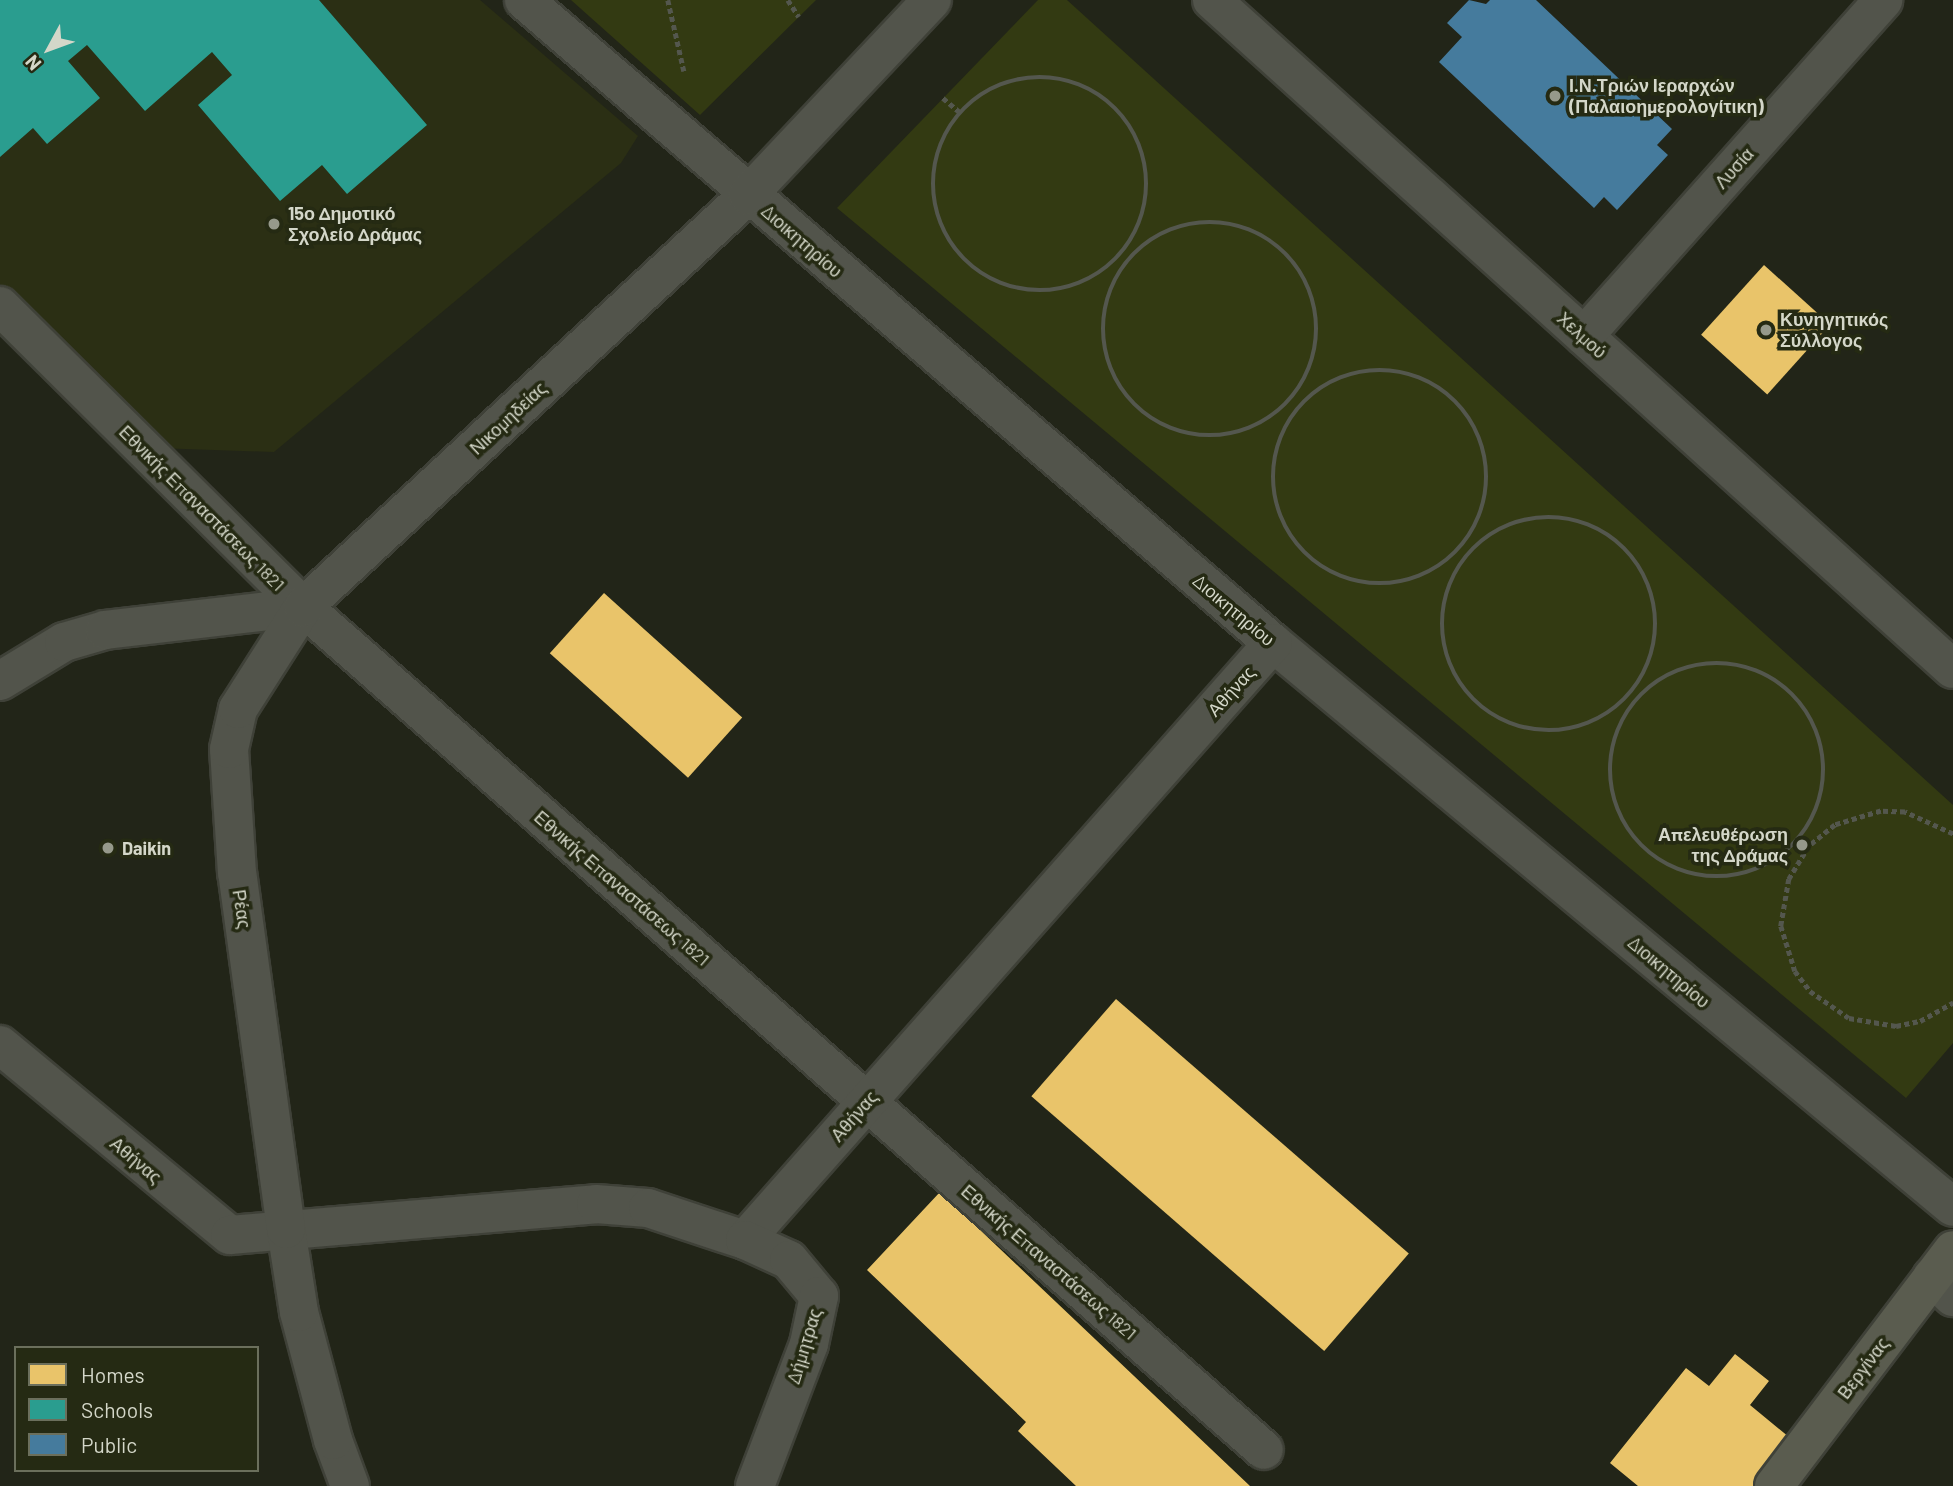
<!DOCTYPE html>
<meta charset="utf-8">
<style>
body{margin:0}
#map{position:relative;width:1953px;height:1486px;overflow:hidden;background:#222518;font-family:Barlow,sans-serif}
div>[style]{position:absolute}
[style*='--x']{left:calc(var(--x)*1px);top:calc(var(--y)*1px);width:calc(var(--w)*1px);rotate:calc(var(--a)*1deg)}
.built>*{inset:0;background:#2b2f14}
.green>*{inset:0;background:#333a12}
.homes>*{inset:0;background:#e9c46a;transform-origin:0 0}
.schools>*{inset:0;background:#2a9d8f}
.public>*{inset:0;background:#457b9d}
.path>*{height:4.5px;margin-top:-2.25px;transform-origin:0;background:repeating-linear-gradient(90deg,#54574e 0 5px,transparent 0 8.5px)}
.path>.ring{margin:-2.25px;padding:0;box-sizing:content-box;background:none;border:4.5px solid #54574e;border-radius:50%}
.roads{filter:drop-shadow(2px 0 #3f4138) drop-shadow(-2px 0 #3f4138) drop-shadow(0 2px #3f4138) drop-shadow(0 -2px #3f4138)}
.minor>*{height:38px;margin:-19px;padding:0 19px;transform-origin:19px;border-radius:19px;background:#52544b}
.major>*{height:38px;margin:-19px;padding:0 19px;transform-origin:19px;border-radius:19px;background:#5a5c4f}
.dots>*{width:19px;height:19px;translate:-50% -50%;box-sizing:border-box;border:4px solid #252a13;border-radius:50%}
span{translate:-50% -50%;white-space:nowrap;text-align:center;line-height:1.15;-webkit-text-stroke:7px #252a13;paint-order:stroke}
.poi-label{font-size:18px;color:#d4d7c9;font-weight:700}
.left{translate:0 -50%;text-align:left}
.right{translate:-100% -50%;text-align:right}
.street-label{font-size:18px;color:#d4d7c9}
.legend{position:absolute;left:14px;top:1346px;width:245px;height:126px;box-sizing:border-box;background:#252a13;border:2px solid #6b6f5c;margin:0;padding:9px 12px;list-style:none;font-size:21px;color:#d4d7c9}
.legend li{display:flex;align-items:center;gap:14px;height:35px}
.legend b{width:35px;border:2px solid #6b6f5c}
.north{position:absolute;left:14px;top:14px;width:70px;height:70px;-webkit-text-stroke:5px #252a13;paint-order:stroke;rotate:229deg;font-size:19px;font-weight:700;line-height:28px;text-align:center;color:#d4d7c9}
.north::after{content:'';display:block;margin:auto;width:24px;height:32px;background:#d4d7c9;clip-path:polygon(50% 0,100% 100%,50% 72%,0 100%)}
</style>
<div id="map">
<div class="built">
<div style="clip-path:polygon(0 0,480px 0,638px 136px,621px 163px,274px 452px,157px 448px,0 284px)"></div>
</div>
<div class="green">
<div style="clip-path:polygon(571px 0,816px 0,700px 115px)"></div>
<div style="clip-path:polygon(1038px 0,1067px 0,1953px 805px,1953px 1043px,1906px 1098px,837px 208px)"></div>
</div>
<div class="homes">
<div style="left:1764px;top:265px;width:89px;height:94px;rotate:42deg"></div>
<div style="left:604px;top:593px;width:186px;height:81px;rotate:42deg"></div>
<div style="left:1116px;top:999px;width:388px;height:129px;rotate:41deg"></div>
<div style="clip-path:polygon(940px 1192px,1250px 1486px,1076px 1486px,1018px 1431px,1026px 1422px,867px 1270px)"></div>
<div style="clip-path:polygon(1735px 1354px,1769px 1381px,1750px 1405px,1795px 1442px,1759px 1486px,1638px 1486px,1610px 1463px,1686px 1368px,1709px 1386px)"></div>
</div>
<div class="schools">
<div style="clip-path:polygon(0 0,319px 0,427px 125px,347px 194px,322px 165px,280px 201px,198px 105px,232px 75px,212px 52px,145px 111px,87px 45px,68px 61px,100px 98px,47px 144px,33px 128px,0 157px)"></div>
</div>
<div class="public">
<div style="clip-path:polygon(1469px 0,1486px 4px,1490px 0,1536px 0,1672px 129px,1657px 145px,1668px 155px,1617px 210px,1604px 197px,1594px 208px,1439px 62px,1462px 37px,1447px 23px)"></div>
</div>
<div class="path">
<div style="--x:668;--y:0;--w:73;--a:77.3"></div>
<div style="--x:788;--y:0;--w:20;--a:57"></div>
<div class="ring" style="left:933px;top:77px;width:209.5px;height:209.5px"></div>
<div style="--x:943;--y:98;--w:23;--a:40"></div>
<div class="ring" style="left:1103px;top:222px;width:209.5px;height:209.5px"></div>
<div class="ring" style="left:1273px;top:370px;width:209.5px;height:209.5px"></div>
<div class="ring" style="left:1442px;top:517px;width:209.5px;height:209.5px"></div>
<div class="ring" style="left:1610px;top:663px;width:209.5px;height:209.5px"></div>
<div style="--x:1953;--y:834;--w:53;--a:-155.4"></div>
<div style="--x:1905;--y:812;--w:24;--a:-178"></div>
<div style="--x:1881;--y:811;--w:48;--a:163.1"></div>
<div style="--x:1835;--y:825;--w:33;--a:141"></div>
<div style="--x:1809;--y:846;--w:39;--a:121"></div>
<div style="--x:1789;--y:879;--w:48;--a:99.7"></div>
<div style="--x:1781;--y:926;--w:47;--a:72.7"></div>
<div style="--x:1795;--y:971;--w:25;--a:53"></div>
<div style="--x:1810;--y:991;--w:47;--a:34.7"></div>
<div style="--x:1849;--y:1018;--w:48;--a:9.7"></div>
<div style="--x:1896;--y:1026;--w:25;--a:-12"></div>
<div style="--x:1920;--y:1021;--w:38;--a:-29"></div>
</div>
<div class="roads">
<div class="minor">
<div style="--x:524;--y:0;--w:987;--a:40.65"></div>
<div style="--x:1273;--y:643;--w:883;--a:39.67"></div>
<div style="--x:1212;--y:0;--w:998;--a:42.08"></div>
<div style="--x:0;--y:306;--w:427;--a:44.8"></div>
<div style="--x:303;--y:607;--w:1278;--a:41.26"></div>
<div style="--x:1584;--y:336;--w:450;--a:-48.3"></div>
<div style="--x:0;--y:681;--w:75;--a:-31.4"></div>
<div style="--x:64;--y:642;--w:43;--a:-16.3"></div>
<div style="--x:105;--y:630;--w:199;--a:-6.6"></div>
<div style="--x:0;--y:1045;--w:298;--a:39.6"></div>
<div style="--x:230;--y:1235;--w:367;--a:-4.8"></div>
<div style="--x:596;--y:1204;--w:52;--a:4.4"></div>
<div style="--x:648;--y:1208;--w:102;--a:18.3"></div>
<div style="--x:745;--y:1240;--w:797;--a:-48.51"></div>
<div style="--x:745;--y:1240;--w:48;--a:24.4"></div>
<div style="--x:789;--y:1260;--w:47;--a:50.2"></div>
<div style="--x:819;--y:1296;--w:49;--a:101.8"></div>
<div style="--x:809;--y:1344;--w:152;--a:110.8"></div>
<div style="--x:1932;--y:1277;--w:29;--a:44"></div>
<div style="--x:350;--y:1486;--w:49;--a:-110.3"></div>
<div style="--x:333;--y:1440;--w:132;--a:-104.9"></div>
<div style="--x:299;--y:1312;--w:84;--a:-98.9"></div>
<div style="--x:286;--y:1229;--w:359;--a:-97.8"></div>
<div style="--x:237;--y:873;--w:124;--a:-93.7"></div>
<div style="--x:229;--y:749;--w:41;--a:-77.3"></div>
<div style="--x:238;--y:709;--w:121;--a:-57.5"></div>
<div style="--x:303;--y:607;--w:606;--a:-42.79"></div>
<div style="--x:748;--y:195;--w:268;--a:-46.7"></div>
</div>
<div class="major">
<div style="--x:1774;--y:1486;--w:296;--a:-52.8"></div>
</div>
</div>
<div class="dots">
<div style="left:1555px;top:96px;background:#96998b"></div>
<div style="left:274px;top:224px;background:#96998b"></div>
<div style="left:1766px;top:330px;background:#96998b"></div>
<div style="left:1802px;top:845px;background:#96998b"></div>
<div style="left:108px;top:848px;background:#96998b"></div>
</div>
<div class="poi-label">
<span class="left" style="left:1569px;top:96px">Ι.Ν.Τριών Ιεραρχών<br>(Παλαιοημερολογίτικη)</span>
<span class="left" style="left:288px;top:224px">15ο Δημοτικό<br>Σχολείο Δράμας</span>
<span class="left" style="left:1780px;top:330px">Κυνηγητικός<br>Σύλλογος</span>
<span class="right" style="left:1788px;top:845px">Απελευθέρωση<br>της Δράμας</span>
<span class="left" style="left:122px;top:848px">Daikin</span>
</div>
<div class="street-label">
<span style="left:1734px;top:168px;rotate:-48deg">Λυσία</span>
<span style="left:802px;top:241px;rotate:41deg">Διοικητηρίου</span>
<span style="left:1582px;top:335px;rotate:42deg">Χελμού</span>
<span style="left:508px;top:418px;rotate:-43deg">Νικομηδείας</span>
<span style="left:202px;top:508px;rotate:45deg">Εθνικής Επαναστάσεως 1821</span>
<span style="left:1234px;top:610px;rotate:40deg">Διοικητηρίου</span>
<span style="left:1231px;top:691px;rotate:-48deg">Αθήνας</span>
<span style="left:622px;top:888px;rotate:41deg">Εθνικής Επαναστάσεως 1821</span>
<span style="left:242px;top:909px;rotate:81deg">Ρέας</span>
<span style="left:1669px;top:972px;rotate:40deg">Διοικητηρίου</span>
<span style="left:854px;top:1116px;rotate:-49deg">Αθήνας</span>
<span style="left:136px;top:1160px;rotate:40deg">Αθήνας</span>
<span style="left:1049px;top:1262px;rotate:41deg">Εθνικής Επαναστάσεως 1821</span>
<span style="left:804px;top:1346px;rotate:-73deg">Δήμητρας</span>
<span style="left:1863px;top:1368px;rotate:-53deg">Βεργίνας</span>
</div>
<ul class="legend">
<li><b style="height:19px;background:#e9c46a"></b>Homes</li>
<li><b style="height:19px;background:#2a9d8f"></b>Schools</li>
<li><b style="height:19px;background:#457b9d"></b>Public</li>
</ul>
<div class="north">N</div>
</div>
